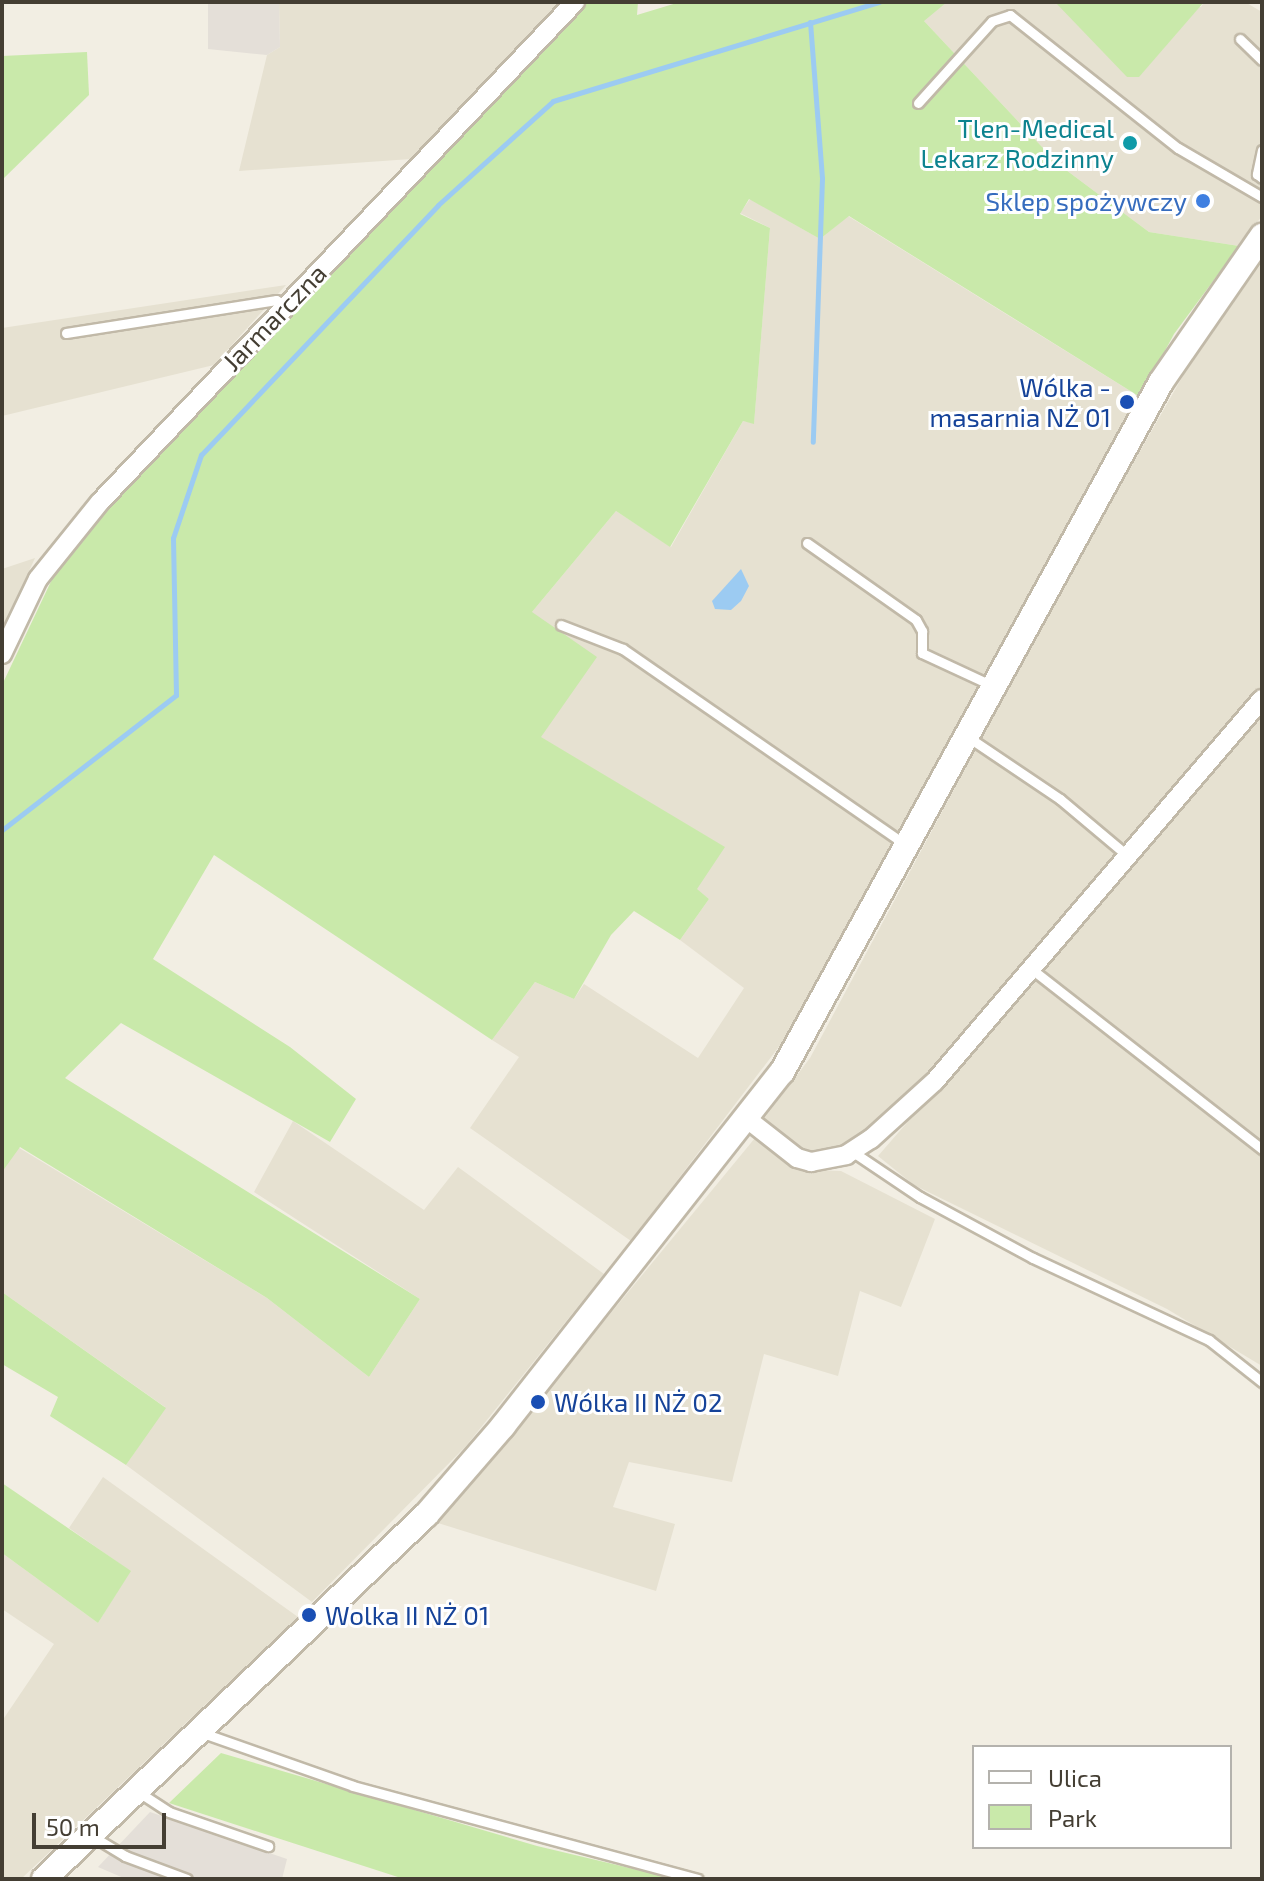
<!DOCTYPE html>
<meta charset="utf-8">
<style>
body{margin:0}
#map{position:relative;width:1264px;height:1881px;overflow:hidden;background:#f2eee3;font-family:"Exo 2",sans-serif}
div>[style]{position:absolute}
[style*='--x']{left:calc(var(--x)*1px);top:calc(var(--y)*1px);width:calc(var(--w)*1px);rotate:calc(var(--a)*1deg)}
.residential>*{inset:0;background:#e6e1d1}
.industrial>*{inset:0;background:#e4dfd8}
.green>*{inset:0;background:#c9e9aa}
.water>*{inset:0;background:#9ccbf2}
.stream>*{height:5px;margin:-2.5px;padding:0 2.5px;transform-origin:2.5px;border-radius:2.5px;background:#9ccbf2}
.roads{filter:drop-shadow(2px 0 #c1b9a8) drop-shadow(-2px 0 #c1b9a8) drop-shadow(0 2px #c1b9a8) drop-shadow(0 -2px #c1b9a8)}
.service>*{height:9px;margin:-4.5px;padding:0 4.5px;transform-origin:4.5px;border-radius:4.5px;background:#fff}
.minor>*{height:18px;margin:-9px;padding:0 9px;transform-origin:9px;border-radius:9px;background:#fff}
.tertiary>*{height:24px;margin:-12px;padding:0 12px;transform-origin:12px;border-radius:12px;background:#fff}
.dots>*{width:22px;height:22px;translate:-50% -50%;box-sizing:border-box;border:4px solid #fff;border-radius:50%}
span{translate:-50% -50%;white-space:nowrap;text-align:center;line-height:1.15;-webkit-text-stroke:6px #fff;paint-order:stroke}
.culture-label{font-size:26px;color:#0d838f}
.right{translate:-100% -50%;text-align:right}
.shop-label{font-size:26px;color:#366cbe}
.street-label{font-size:26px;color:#443e33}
.transit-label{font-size:26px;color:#164399}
.left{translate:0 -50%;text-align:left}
.frame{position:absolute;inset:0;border:4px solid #443e33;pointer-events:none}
.legend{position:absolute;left:972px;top:1745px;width:260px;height:104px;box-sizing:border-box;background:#fff;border:2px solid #b4b2ad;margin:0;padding:10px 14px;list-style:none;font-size:24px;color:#443e33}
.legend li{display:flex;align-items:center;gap:16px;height:40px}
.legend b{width:40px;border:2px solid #b4b2ad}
.scale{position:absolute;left:32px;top:1813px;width:134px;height:36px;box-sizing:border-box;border:4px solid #443e33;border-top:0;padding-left:10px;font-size:24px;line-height:28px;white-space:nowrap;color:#443e33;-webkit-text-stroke:6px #fff;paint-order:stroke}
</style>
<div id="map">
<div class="residential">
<div style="clip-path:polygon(279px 2px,563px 2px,411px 159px,239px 171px,267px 55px,280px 47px)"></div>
<div style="clip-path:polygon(947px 2px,1201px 7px,1204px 2px,1245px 2px,1262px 12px,1262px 216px,1239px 246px,1149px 232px,1058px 164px,923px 20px)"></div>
<div style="clip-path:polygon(750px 199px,820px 239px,848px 216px,1140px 397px,797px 1023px,631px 1241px,470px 1128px,519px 1057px,492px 1040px,535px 982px,574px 999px,584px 984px,698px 1058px,744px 988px,680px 940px,709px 899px,696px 889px,724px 847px,540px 737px,532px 612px,616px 511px,671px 547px,743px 421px,754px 423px,770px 228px,740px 213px)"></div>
<div style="clip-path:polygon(1262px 263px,1262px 693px,1230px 722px,918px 1090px,830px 1156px,792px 1147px,763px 1120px,810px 1058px,1062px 588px,1204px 339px)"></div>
<div style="clip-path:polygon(286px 285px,214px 365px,2px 416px,2px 328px)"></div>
<div style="clip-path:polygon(35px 558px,2px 631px,2px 569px)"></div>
<div style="clip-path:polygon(1262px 714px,1262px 1366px,1167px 1309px,914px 1185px,878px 1156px)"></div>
<div style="clip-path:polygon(293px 1121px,424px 1210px,458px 1167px,604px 1274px,466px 1446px,312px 1602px,126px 1465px,165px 1407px,2px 1292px,2px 1172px,16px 1146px,267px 1298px,369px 1377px,420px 1299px,254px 1192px)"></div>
<div style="clip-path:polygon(755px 1138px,786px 1159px,814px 1170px,841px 1171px,935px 1219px,901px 1307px,860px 1291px,838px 1376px,764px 1354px,732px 1482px,629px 1462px,613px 1507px,675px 1524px,656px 1591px,438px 1523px)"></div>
<div style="clip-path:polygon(103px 1477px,298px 1617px,21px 1879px,2px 1879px,2px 1721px,54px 1644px,2px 1609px,2px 1553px,98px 1623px,130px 1571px,69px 1528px)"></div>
</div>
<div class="industrial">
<div style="clip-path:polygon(208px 2px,279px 2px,280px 47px,267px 55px,208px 49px)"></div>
<div style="clip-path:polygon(150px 1812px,287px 1859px,282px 1879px,126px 1879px,98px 1867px)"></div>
</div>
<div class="green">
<div style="clip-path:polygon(586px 2px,638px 2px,637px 15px,680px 2px,947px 2px,924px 21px,1058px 164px,1149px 232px,1239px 246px,1174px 334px,1140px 397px,849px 216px,820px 239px,749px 199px,740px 214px,770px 228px,754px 424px,743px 421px,670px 547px,616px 511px,532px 612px,597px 657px,541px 737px,725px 847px,697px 889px,709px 899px,680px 940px,634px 911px,611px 935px,574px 999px,535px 982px,492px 1040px,214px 855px,153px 959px,290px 1047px,356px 1099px,330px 1142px,121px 1023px,65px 1078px,420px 1299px,369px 1377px,267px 1298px,20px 1147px,2px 1172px,2px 685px,64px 554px)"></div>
<div style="clip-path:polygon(1055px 2px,1204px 2px,1139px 77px,1127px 77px)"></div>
<div style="clip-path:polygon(87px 52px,89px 95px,2px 180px,2px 56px)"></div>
<div style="clip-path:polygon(2px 1292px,166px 1408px,126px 1465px,50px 1416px,58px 1397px,2px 1364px)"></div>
<div style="clip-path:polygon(2px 1483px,131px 1571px,98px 1623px,2px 1553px)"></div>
<div style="clip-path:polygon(221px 1753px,537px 1846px,676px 1879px,404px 1879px,169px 1803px)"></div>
</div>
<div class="water">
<div style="clip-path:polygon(741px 569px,749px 586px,741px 601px,731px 610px,715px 609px,712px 601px)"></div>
</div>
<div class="stream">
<div style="--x:810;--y:22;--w:156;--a:85.6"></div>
<div style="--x:822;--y:178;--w:264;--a:92"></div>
<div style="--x:2;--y:830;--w:220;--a:-37.8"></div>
<div style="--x:176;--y:695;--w:157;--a:-91.1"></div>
<div style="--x:173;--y:538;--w:88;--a:-71.4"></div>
<div style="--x:201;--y:455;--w:344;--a:-46.5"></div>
<div style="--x:438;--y:205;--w:155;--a:-42.1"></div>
<div style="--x:553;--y:101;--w:341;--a:-16.9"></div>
</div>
<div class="roads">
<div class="service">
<div style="--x:1240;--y:39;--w:30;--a:44"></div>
<div style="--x:918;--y:103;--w:110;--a:-47.9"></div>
<div style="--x:992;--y:21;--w:19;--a:-18"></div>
<div style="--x:1010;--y:15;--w:214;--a:38.4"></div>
<div style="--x:1178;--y:148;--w:97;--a:30.3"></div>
<div style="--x:1262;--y:150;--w:25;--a:102"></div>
<div style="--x:1257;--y:174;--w:6;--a:39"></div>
<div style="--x:66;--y:333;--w:213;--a:-8.9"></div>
<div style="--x:276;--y:300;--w:12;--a:31"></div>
<div style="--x:807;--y:543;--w:133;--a:35.2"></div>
<div style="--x:916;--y:620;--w:13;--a:61"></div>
<div style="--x:922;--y:631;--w:22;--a:90"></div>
<div style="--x:922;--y:653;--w:78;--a:24.9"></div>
<div style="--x:561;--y:625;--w:66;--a:21.2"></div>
<div style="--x:623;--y:649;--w:344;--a:34.7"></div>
<div style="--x:968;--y:737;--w:111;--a:34"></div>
<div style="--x:1060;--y:799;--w:89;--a:40"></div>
<div style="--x:1029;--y:967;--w:296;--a:38"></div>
<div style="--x:853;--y:1152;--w:81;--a:33.9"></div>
<div style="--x:920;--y:1197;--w:128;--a:28.4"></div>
<div style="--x:1033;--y:1258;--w:194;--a:25"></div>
<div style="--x:1209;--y:1340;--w:68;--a:38.4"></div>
<div style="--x:200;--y:1732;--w:162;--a:19.4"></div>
<div style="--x:353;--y:1786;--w:357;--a:15.1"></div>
<div style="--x:137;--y:1791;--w:38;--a:33"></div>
<div style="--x:169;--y:1812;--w:105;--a:19"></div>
<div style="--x:92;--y:1836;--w:39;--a:31"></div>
<div style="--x:125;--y:1856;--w:66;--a:20.4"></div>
</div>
<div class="minor">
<div style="--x:2;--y:654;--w:83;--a:-64.4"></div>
<div style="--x:38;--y:579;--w:99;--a:-51.2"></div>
<div style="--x:100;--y:502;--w:690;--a:-46.47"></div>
<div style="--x:746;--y:1118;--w:65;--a:38.1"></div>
<div style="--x:797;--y:1158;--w:15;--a:16"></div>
<div style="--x:811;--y:1162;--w:36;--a:-11"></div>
<div style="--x:846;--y:1155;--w:30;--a:-33"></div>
<div style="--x:871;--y:1139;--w:86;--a:-42.2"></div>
<div style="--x:935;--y:1081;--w:503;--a:-49.44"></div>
</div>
<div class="tertiary">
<div style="--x:44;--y:1879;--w:528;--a:-43.62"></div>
<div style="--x:426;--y:1515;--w:118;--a:-49.1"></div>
<div style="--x:503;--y:1426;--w:451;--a:-51.8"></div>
<div style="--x:782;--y:1072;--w:787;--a:-61.22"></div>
<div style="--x:1161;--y:382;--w:178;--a:-55.3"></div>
</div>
</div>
<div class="dots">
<div style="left:1130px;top:143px;background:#0f9aa8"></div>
<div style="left:1203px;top:201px;background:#3f7fe0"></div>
<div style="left:1127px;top:402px;background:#1a4fb4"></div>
<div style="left:538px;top:1402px;background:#1a4fb4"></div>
<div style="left:309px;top:1615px;background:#1a4fb4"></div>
</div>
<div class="culture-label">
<span class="right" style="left:1114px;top:143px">Tlen-Medical<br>Lekarz Rodzinny</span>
</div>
<div class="shop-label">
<span class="right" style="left:1187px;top:201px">Sklep spożywczy</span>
</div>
<div class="street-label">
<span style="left:274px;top:317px;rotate:-46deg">Jarmarczna</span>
</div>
<div class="transit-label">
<span class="right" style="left:1111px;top:402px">Wólka -<br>masarnia NŻ 01</span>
<span class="left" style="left:554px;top:1402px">Wólka II NŻ 02</span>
<span class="left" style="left:325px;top:1615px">Wolka II NŻ 01</span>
</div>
<div class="frame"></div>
<ul class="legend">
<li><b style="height:10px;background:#fff"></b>Ulica</li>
<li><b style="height:22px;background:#c9e9aa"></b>Park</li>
</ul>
<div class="scale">50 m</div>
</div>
